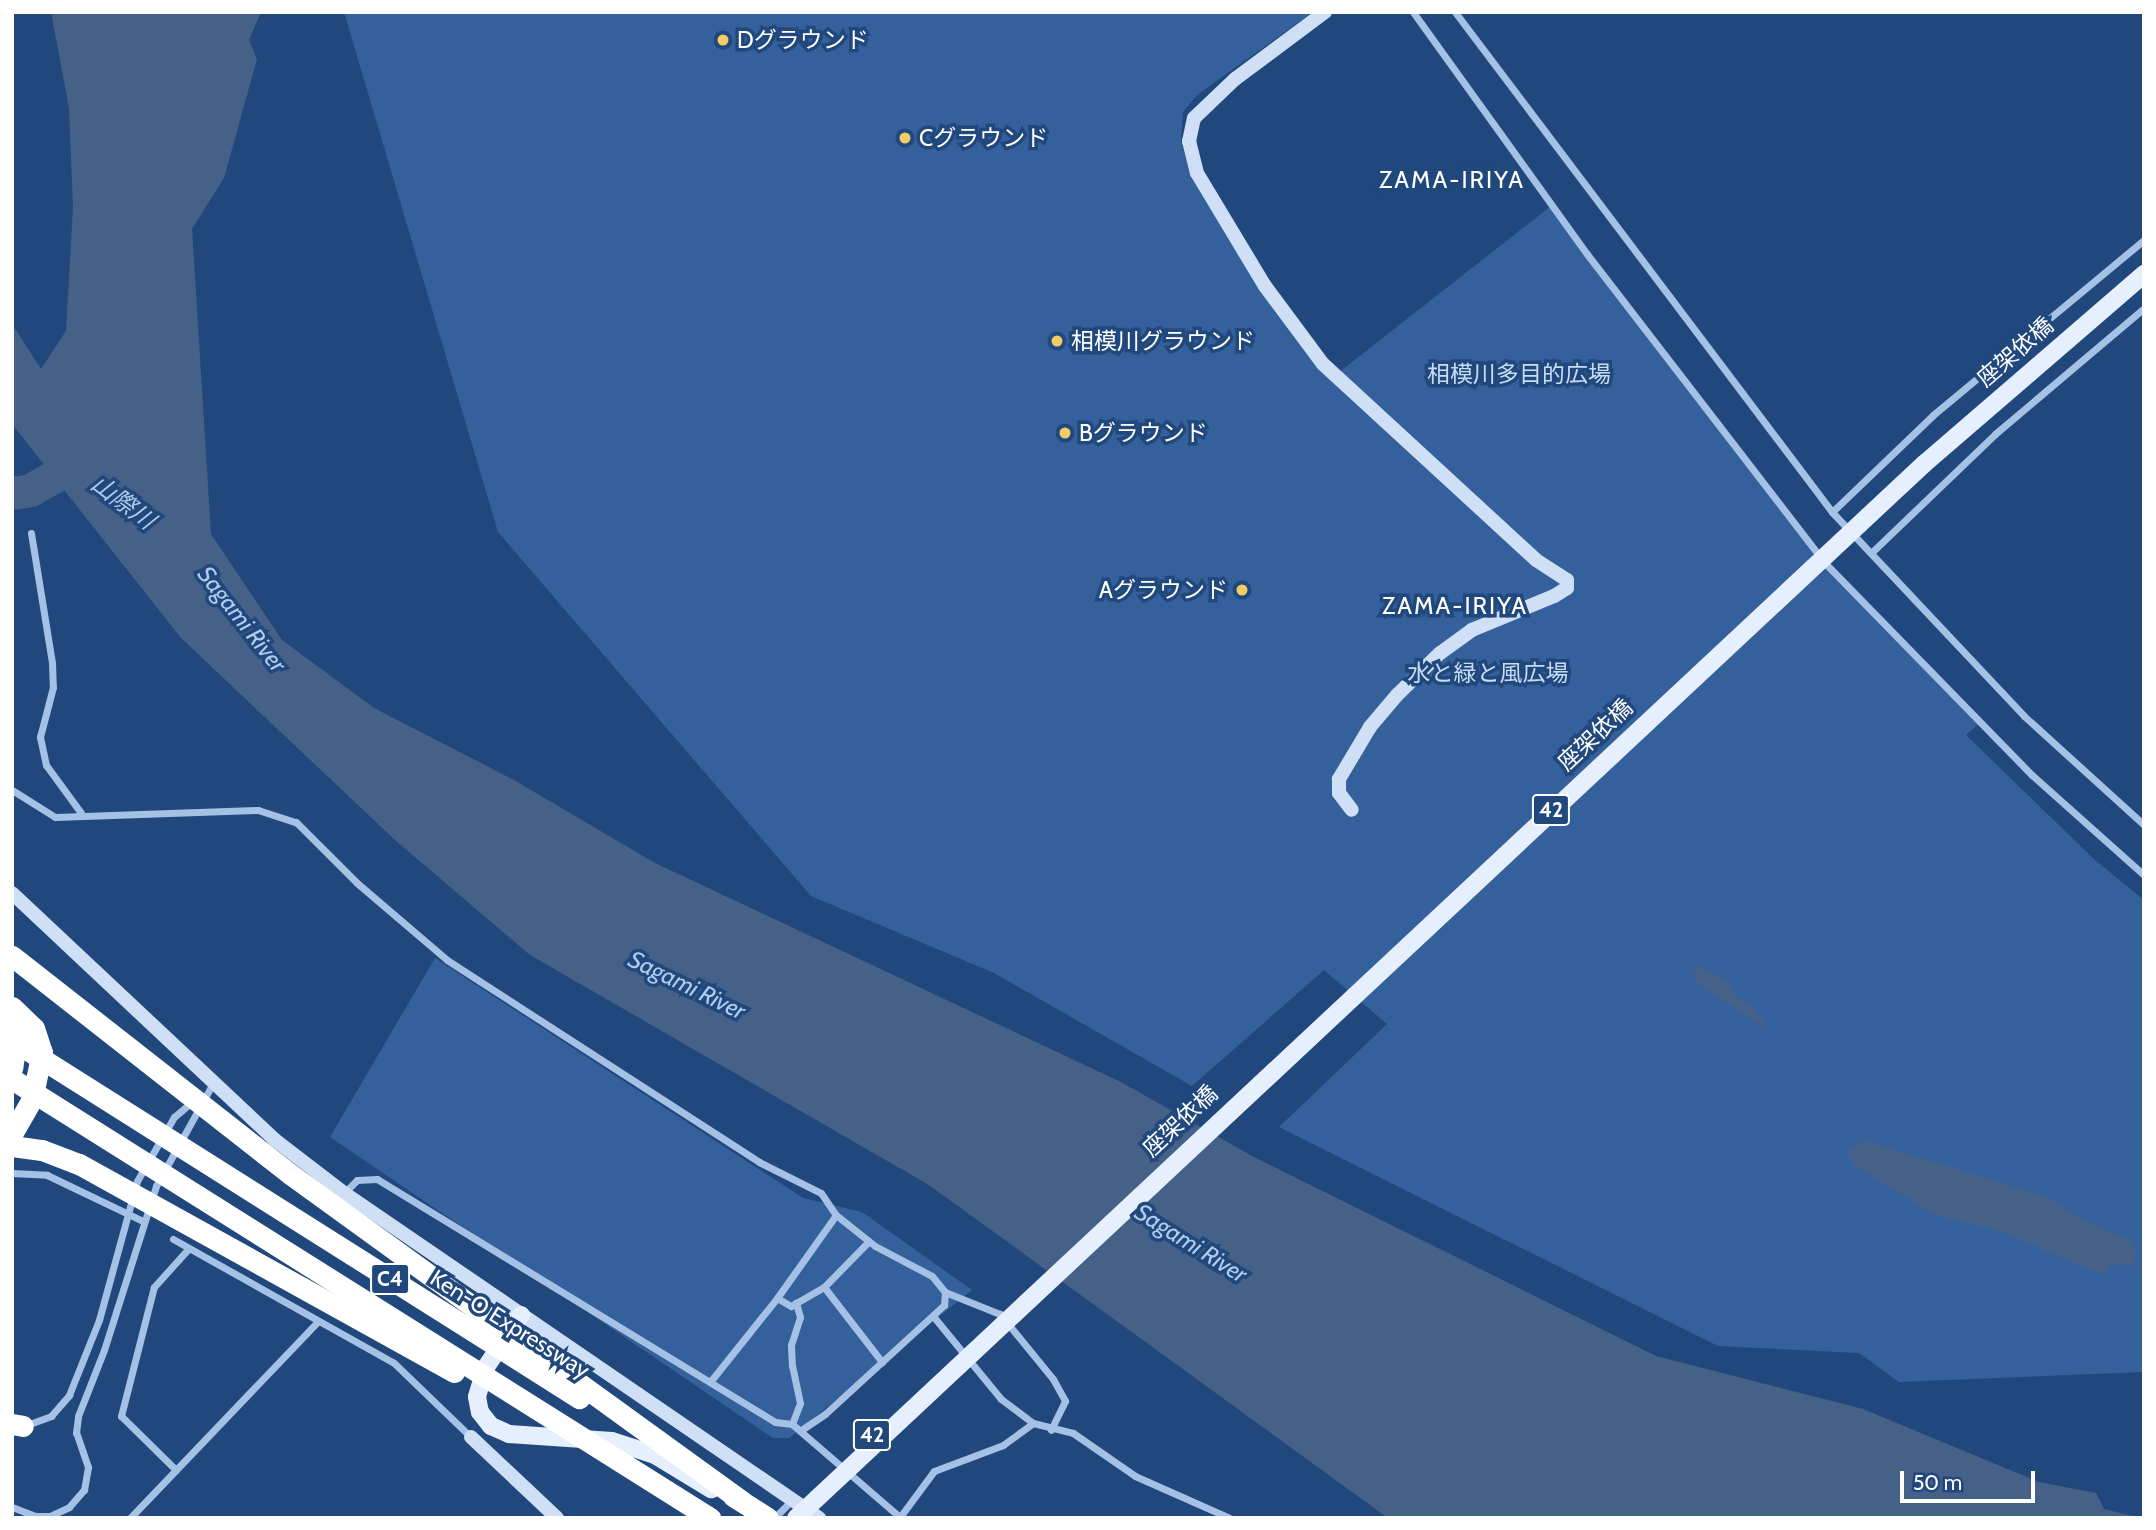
<!DOCTYPE html>
<meta charset="utf-8">
<style>
body{margin:0}
#map{position:relative;width:2156px;height:1530px;overflow:hidden;background:#21487d;font-family:Cabin,"Noto Sans JP",sans-serif}
div>[style]{position:absolute}
[style*='--x']{left:calc(var(--x)*1px);top:calc(var(--y)*1px);width:calc(var(--w)*1px);rotate:calc(var(--a)*1deg)}
.green>*{inset:0;background:#34619b}
.water>*{inset:0;background:#456188}
.river>*{height:33px;margin:-16.5px;padding:0 16.5px;transform-origin:16.5px;border-radius:16.5px;background:#456188}
.street>*{height:7px;margin:-3.5px;padding:0 3.5px;transform-origin:3.5px;border-radius:3.5px;background:#a5c1e6}
.secondary>*{height:14px;margin:-7px;padding:0 7px;transform-origin:7px;border-radius:7px;background:#cfdff5}
.primary>*{height:18px;margin:-9px;padding:0 9px;transform-origin:9px;border-radius:9px;background:#e6effd}
.highway>*{height:21px;margin:-10.5px;padding:0 10.5px;transform-origin:10.5px;border-radius:10.5px;background:#fff}
.primary-bridge>*{height:18px;margin:-9px;padding:0 9px;transform-origin:9px;border-radius:9px;background:#e6effd}
.highway-bridge>*{height:21px;margin:-10.5px;padding:0 10.5px;transform-origin:10.5px;border-radius:10.5px;background:#fff}
.dots>*{width:19px;height:19px;translate:-50% -50%;box-sizing:border-box;border:4px solid #21487d;border-radius:50%}
span{translate:-50% -50%;white-space:nowrap;text-align:center;line-height:1.15;-webkit-text-stroke:7px #21487d;paint-order:stroke}
.shield-label span{padding:2px 5px;background:#21487d;border:2px solid;border-radius:5px;-webkit-text-stroke-width:0}
.shield-label{font-size:21px;color:#fff;font-weight:700}
.poi-label{font-size:23px;color:#fff}
.left{translate:0 -50%;text-align:left}
.right{translate:-100% -50%;text-align:right}
.street-label{font-size:23px;color:#fff}
.park-label{font-size:23px;color:#c8dcf5}
.neighbourhood-label{font-size:24px;color:#fff;letter-spacing:2px}
.water-label{font-size:24px;color:#b0cbee;font-style:italic}
.frame{position:absolute;inset:0;border:14px solid #fff;pointer-events:none}
.scale{position:absolute;left:1900px;top:1471px;width:135px;height:32px;box-sizing:border-box;border:4px solid #fff;border-top:0;padding-left:9px;font-size:21px;line-height:24px;white-space:nowrap;color:#fff;-webkit-text-stroke:5px #21487d;paint-order:stroke}
</style>
<div id="map">
<div class="green">
<div style="clip-path:polygon(344px 12px,1313px 12px,1197px 95px,1183px 112px,1181px 142px,1191px 173px,1333px 377px,1551px 206px,1794px 526px,1980px 723px,1966px 735px,2095px 860px,2144px 900px,2144px 1372px,1899px 1382px,1859px 1353px,1718px 1346px,1279px 1127px,1387px 1024px,1324px 970px,1192px 1086px,994px 973px,811px 896px,498px 532px)"></div>
<div style="clip-path:polygon(435px 958px,803px 1198px,862px 1212px,972px 1290px,789px 1438px,773px 1438px,330px 1137px)"></div>
</div>
<div class="water">
<div style="clip-path:polygon(51px 12px,261px 12px,249px 40px,257px 59px,224px 178px,192px 229px,211px 534px,282px 640px,374px 708px,512px 779px,655px 863px,1121px 1082px,1252px 1156px,1656px 1356px,1863px 1409px,2039px 1482px,2096px 1493px,2104px 1509px,2141px 1518px,1388px 1518px,929px 1185px,530px 955px,395px 840px,181px 638px,12px 424px,12px 324px,41px 369px,66px 331px,73px 207px,69px 108px)"></div>
<div style="clip-path:polygon(1694px 964px,1730px 983px,1734px 995px,1754px 1009px,1769px 1031px,1696px 982px)"></div>
<div style="clip-path:polygon(1865px 1141px,2045px 1196px,2076px 1216px,2133px 1242px,2137px 1252px,2133px 1265px,2111px 1264px,2103px 1275px,2003px 1232px,1935px 1215px,1854px 1165px,1847px 1154px,1850px 1148px)"></div>
</div>
<div class="river">
<div style="--x:12;--y:493;--w:18;--a:-9"></div>
<div style="--x:30;--y:490;--w:51;--a:-29.1"></div>
<div style="--x:75;--y:465;--w:19;--a:39"></div>
</div>
<div class="street">
<div style="--x:1413;--y:12;--w:298;--a:54.3"></div>
<div style="--x:1587;--y:254;--w:387;--a:52.4"></div>
<div style="--x:1823;--y:561;--w:299;--a:45.7"></div>
<div style="--x:2032;--y:775;--w:150;--a:41.8"></div>
<div style="--x:1455;--y:12;--w:626;--a:52.98"></div>
<div style="--x:1832;--y:512;--w:280;--a:46.7"></div>
<div style="--x:2024;--y:716;--w:162;--a:42.2"></div>
<div style="--x:1832;--y:512;--w:140;--a:-43.8"></div>
<div style="--x:1933;--y:415;--w:274;--a:-39.7"></div>
<div style="--x:31;--y:533;--w:132;--a:80.8"></div>
<div style="--x:52;--y:663;--w:24;--a:88"></div>
<div style="--x:53;--y:687;--w:52;--a:104.6"></div>
<div style="--x:40;--y:737;--w:29;--a:78"></div>
<div style="--x:46;--y:765;--w:59;--a:53.9"></div>
<div style="--x:1871;--y:553;--w:172;--a:-43.8"></div>
<div style="--x:1995;--y:434;--w:195;--a:-40.2"></div>
<div style="--x:12;--y:790;--w:51;--a:32.1"></div>
<div style="--x:55;--y:817;--w:203;--a:-2"></div>
<div style="--x:258;--y:810;--w:40;--a:18"></div>
<div style="--x:296;--y:822;--w:86;--a:45"></div>
<div style="--x:357;--y:883;--w:118;--a:40.5"></div>
<div style="--x:447;--y:960;--w:372;--a:32.9"></div>
<div style="--x:759;--y:1162;--w:69;--a:26.6"></div>
<div style="--x:821;--y:1193;--w:27;--a:56"></div>
<div style="--x:836;--y:1215;--w:50;--a:38.5"></div>
<div style="--x:875;--y:1246;--w:64;--a:27.8"></div>
<div style="--x:932;--y:1276;--w:21;--a:51"></div>
<div style="--x:945;--y:1292;--w:13;--a:94"></div>
<div style="--x:944;--y:1305;--w:161;--a:137.5"></div>
<div style="--x:825;--y:1414;--w:30;--a:146"></div>
<div style="--x:12;--y:1173;--w:35;--a:3"></div>
<div style="--x:47;--y:1175;--w:106;--a:25.6"></div>
<div style="--x:344;--y:1193;--w:18;--a:-45"></div>
<div style="--x:357;--y:1180;--w:20;--a:-3"></div>
<div style="--x:377;--y:1179;--w:466;--a:31.4"></div>
<div style="--x:775;--y:1422;--w:17;--a:7"></div>
<div style="--x:792;--y:1424;--w:144;--a:40.8"></div>
<div style="--x:836;--y:1215;--w:102;--a:125.4"></div>
<div style="--x:777;--y:1298;--w:16;--a:30"></div>
<div style="--x:791;--y:1306;--w:38;--a:-30"></div>
<div style="--x:824;--y:1287;--w:64;--a:-45.6"></div>
<div style="--x:173;--y:1239;--w:253;--a:29.3"></div>
<div style="--x:394;--y:1363;--w:107;--a:43.9"></div>
<div style="--x:824;--y:1287;--w:95;--a:52.3"></div>
<div style="--x:945;--y:1292;--w:59;--a:21.8"></div>
<div style="--x:1000;--y:1314;--w:84;--a:50.8"></div>
<div style="--x:1053;--y:1379;--w:25;--a:61"></div>
<div style="--x:1065;--y:1401;--w:32;--a:116"></div>
<div style="--x:933;--y:1316;--w:107;--a:50.7"></div>
<div style="--x:1001;--y:1399;--w:40;--a:37"></div>
<div style="--x:1033;--y:1423;--w:41;--a:14"></div>
<div style="--x:1073;--y:1433;--w:75;--a:34.7"></div>
<div style="--x:1135;--y:1476;--w:104;--a:23.9"></div>
<div style="--x:710;--y:1382;--w:107;--a:-51.4"></div>
<div style="--x:792;--y:1424;--w:22;--a:-69"></div>
<div style="--x:800;--y:1403;--w:38;--a:-102"></div>
<div style="--x:792;--y:1366;--w:21;--a:-93"></div>
<div style="--x:791;--y:1345;--w:29;--a:-72"></div>
<div style="--x:800;--y:1317;--w:15;--a:-106"></div>
<div style="--x:24;--y:1426;--w:29;--a:-20"></div>
<div style="--x:51;--y:1416;--w:28;--a:-49"></div>
<div style="--x:69;--y:1395;--w:81;--a:-68.2"></div>
<div style="--x:99;--y:1320;--w:144;--a:-74.7"></div>
<div style="--x:137;--y:1181;--w:74;--a:-60"></div>
<div style="--x:174;--y:1117;--w:25;--a:-40"></div>
<div style="--x:176;--y:1470;--w:77;--a:-135.5"></div>
<div style="--x:121;--y:1416;--w:133;--a:-75.7"></div>
<div style="--x:154;--y:1287;--w:52;--a:-48.1"></div>
<div style="--x:12;--y:1507;--w:25;--a:21"></div>
<div style="--x:35;--y:1516;--w:15;--a:0"></div>
<div style="--x:50;--y:1516;--w:21;--a:-25"></div>
<div style="--x:69;--y:1507;--w:23;--a:-49"></div>
<div style="--x:84;--y:1490;--w:23;--a:-80"></div>
<div style="--x:88;--y:1467;--w:36;--a:-109"></div>
<div style="--x:76;--y:1433;--w:17;--a:-83"></div>
<div style="--x:78;--y:1416;--w:71;--a:-68.5"></div>
<div style="--x:104;--y:1350;--w:172;--a:-72.4"></div>
<div style="--x:156;--y:1186;--w:115;--a:-61"></div>
<div style="--x:900;--y:1517;--w:57;--a:-53.5"></div>
<div style="--x:934;--y:1471;--w:74;--a:-20.6"></div>
<div style="--x:1003;--y:1445;--w:37;--a:-36"></div>
<div style="--x:130;--y:1518;--w:272;--a:-46.3"></div>
<div style="--x:774;--y:1518;--w:27;--a:-45"></div>
</div>
<div class="secondary">
<div style="--x:1325;--y:12;--w:112;--a:143.3"></div>
<div style="--x:1235;--y:79;--w:57;--a:136.4"></div>
<div style="--x:1194;--y:118;--w:24;--a:102"></div>
<div style="--x:1189;--y:141;--w:33;--a:76"></div>
<div style="--x:1197;--y:173;--w:132;--a:59"></div>
<div style="--x:1265;--y:286;--w:97;--a:53.4"></div>
<div style="--x:1323;--y:364;--w:289;--a:42.6"></div>
<div style="--x:1536;--y:560;--w:37;--a:33"></div>
<div style="--x:1567;--y:580;--w:8;--a:90"></div>
<div style="--x:1567;--y:588;--w:15;--a:148"></div>
<div style="--x:1554;--y:596;--w:89;--a:157.5"></div>
<div style="--x:1472;--y:630;--w:39;--a:144"></div>
<div style="--x:1440;--y:653;--w:60;--a:135.7"></div>
<div style="--x:1397;--y:695;--w:42;--a:130.2"></div>
<div style="--x:1370;--y:727;--w:61;--a:120.8"></div>
<div style="--x:1339;--y:779;--w:14;--a:90"></div>
<div style="--x:1339;--y:793;--w:21;--a:53"></div>
<div style="--x:12;--y:893;--w:361;--a:43.2"></div>
<div style="--x:275;--y:1140;--w:87;--a:37.5"></div>
<div style="--x:344;--y:1193;--w:576;--a:34.38"></div>
<div style="--x:471;--y:1437;--w:118;--a:43.3"></div>
</div>
<div class="primary">
<div style="--x:521;--y:1315;--w:63;--a:123.9"></div>
<div style="--x:486;--y:1367;--w:31;--a:107"></div>
<div style="--x:477;--y:1397;--w:15;--a:79"></div>
<div style="--x:480;--y:1412;--w:18;--a:52"></div>
<div style="--x:491;--y:1426;--w:20;--a:24"></div>
<div style="--x:509;--y:1434;--w:103;--a:3.9"></div>
<div style="--x:612;--y:1441;--w:45;--a:18"></div>
<div style="--x:655;--y:1455;--w:66;--a:31.3"></div>
</div>
<div class="highway">
<div style="--x:12;--y:1007;--w:30;--a:44"></div>
<div style="--x:34;--y:1028;--w:25;--a:72"></div>
<div style="--x:42;--y:1052;--w:48;--a:102"></div>
<div style="--x:32;--y:1099;--w:40;--a:119.7"></div>
<div style="--x:12;--y:1020;--w:15;--a:70"></div>
<div style="--x:17;--y:1034;--w:34;--a:98"></div>
<div style="--x:12;--y:1424;--w:11;--a:10"></div>
</div>
<div class="primary-bridge">
<div style="--x:796;--y:1518;--w:1544;--a:-43.06"></div>
<div style="--x:1924;--y:464;--w:291;--a:-40.8"></div>
</div>
<div class="highway-bridge">
<div style="--x:12;--y:956;--w:353;--a:38.1"></div>
<div style="--x:290;--y:1174;--w:559;--a:35.91"></div>
<div style="--x:12;--y:1040;--w:671;--a:32.27"></div>
<div style="--x:12;--y:1079;--w:825;--a:32.17"></div>
<div style="--x:12;--y:1146;--w:30;--a:8"></div>
<div style="--x:42;--y:1150;--w:40;--a:21"></div>
<div style="--x:79;--y:1164;--w:429;--a:29"></div>
<div style="--x:733;--y:1496;--w:41;--a:32.2"></div>
</div>
<div class="dots">
<div style="left:723px;top:40px;background:#f2cd67"></div>
<div style="left:905px;top:138px;background:#f2cd67"></div>
<div style="left:1057px;top:341px;background:#f2cd67"></div>
<div style="left:1065px;top:433px;background:#f2cd67"></div>
<div style="left:1242px;top:590px;background:#f2cd67"></div>
</div>
<div class="shield-label">
<span style="left:1551px;top:810px">42</span>
<span style="left:390px;top:1279px">C4</span>
<span style="left:872px;top:1435px">42</span>
</div>
<div class="poi-label">
<span class="left" style="left:737px;top:40px">Dグラウンド</span>
<span class="left" style="left:919px;top:138px">Cグラウンド</span>
<span class="left" style="left:1071px;top:341px">相模川グラウンド</span>
<span class="left" style="left:1079px;top:433px">Bグラウンド</span>
<span class="right" style="left:1228px;top:590px">Aグラウンド</span>
</div>
<div class="street-label">
<span style="left:2015px;top:352px;rotate:-41deg">座架依橋</span>
<span style="left:1595px;top:735px;rotate:-43deg">座架依橋</span>
<span style="left:1180px;top:1121px;rotate:-43deg">座架依橋</span>
<span style="left:510px;top:1324px;rotate:32deg">Ken-O Expressway</span>
</div>
<div class="park-label">
<span style="left:1519px;top:374px">相模川多目的広場</span>
<span style="left:1488px;top:673px">水と緑と風広場</span>
</div>
<div class="neighbourhood-label">
<span style="left:1452px;top:180px">ZAMA-IRIYA</span>
<span style="left:1455px;top:606px">ZAMA-IRIYA</span>
</div>
<div class="water-label">
<span style="left:123px;top:502px;rotate:37deg">山際川</span>
<span style="left:242px;top:619px;rotate:52deg">Sagami River</span>
<span style="left:687px;top:985px;rotate:26deg">Sagami River</span>
<span style="left:1191px;top:1243px;rotate:32deg">Sagami River</span>
</div>
<div class="frame"></div>
<div class="scale">50 m</div>
</div>
